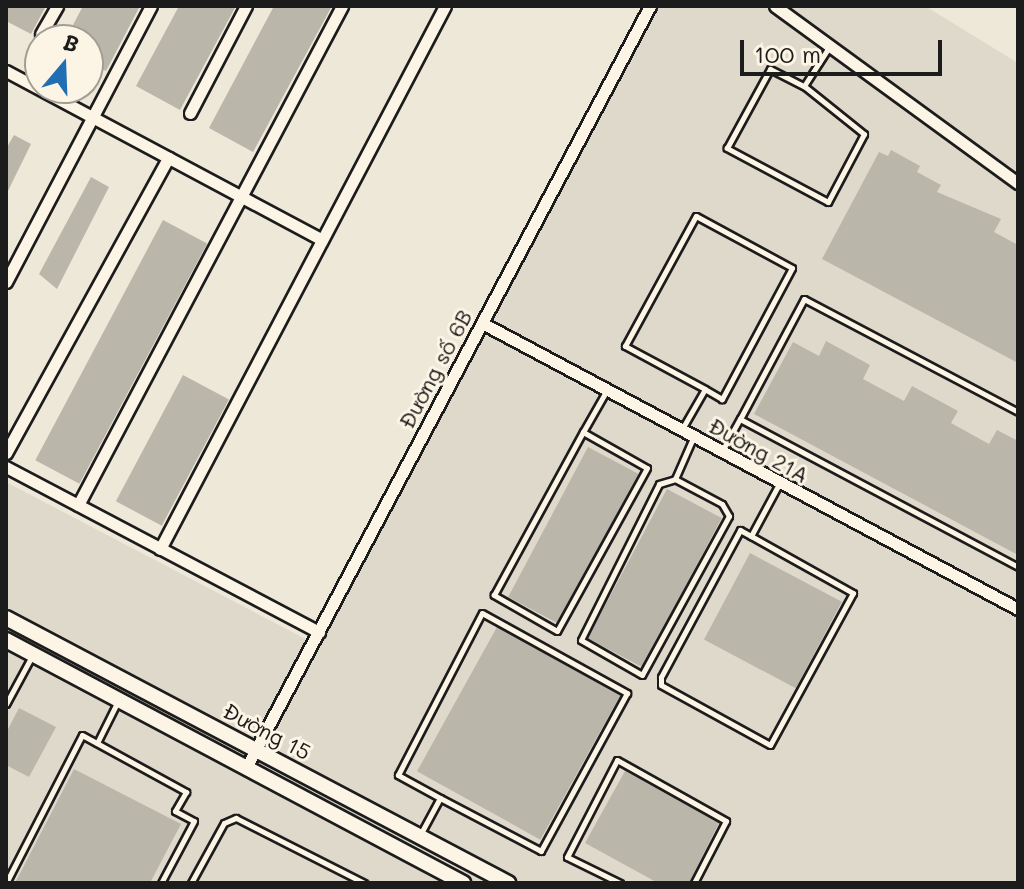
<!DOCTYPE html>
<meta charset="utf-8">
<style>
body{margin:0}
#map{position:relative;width:1024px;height:889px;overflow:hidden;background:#eee8d9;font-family:Mali,sans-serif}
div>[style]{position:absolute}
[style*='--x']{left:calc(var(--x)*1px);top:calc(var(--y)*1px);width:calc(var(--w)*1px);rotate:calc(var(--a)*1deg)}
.built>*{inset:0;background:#ded9cb}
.building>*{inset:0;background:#bab6aa;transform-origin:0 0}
.roads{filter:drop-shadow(2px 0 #1c1c1c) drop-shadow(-2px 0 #1c1c1c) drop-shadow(0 2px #1c1c1c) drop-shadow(0 -2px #1c1c1c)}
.service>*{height:5px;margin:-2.5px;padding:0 2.5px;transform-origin:2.5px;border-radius:2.5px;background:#fcf5e5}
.minor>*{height:11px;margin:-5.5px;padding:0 5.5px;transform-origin:5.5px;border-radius:5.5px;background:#fcf5e5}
.tertiary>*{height:14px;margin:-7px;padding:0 7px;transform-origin:7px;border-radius:7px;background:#fcf5e5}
span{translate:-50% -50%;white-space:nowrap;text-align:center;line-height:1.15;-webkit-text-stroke:6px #fcf5e5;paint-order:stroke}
.street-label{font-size:22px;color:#1c1c1c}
.frame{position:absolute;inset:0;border:8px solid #1c1c1c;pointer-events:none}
.north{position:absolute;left:24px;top:24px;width:80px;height:80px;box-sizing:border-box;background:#fcf5e5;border:2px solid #a29e95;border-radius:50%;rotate:19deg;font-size:22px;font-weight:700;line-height:32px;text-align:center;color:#1c1c1c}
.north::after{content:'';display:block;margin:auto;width:28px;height:36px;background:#1f6fb2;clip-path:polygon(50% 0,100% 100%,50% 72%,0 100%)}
.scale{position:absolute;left:740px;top:40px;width:202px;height:36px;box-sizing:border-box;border:4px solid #1c1c1c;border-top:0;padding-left:10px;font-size:24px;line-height:28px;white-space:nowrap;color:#1c1c1c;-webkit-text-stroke:6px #fcf5e5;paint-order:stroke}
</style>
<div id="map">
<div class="built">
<div style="clip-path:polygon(654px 6px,925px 6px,1018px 63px,1018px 883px,6px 883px,6px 482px,315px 644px)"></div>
</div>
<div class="building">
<div style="clip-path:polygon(6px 6px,46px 6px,31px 34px,6px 21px)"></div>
<div style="clip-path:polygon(83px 6px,140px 6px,106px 71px,88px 62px,88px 40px,65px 40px)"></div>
<div style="clip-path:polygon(179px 6px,236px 6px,180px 110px,136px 86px)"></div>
<div style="clip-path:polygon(274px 6px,332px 6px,253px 152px,209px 128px)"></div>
<div style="clip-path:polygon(14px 135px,31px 144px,6px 195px,6px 149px)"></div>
<div style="clip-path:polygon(891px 150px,920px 166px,917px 172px,941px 185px,937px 192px,1001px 219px,994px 232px,1018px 245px,1018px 363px,822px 259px,879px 152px,888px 156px)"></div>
<div style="clip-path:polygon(91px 177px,109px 187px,57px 289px,39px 274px)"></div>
<div style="left:163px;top:220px;width:50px;height:272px;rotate:28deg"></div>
<div style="clip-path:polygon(826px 341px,870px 365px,863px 379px,904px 401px,912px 386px,958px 411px,951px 423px,989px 444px,997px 430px,1018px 441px,1018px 555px,754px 414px,793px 342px,819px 356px)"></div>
<div style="left:183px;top:375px;width:52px;height:143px;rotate:28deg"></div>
<div style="left:588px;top:447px;width:57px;height:170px;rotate:28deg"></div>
<div style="left:667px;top:489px;width:62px;height:169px;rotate:28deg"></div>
<div style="left:750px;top:553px;width:104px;height:98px;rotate:28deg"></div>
<div style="left:497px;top:627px;width:141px;height:165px;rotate:29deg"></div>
<div style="clip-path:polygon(19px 708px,56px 727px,29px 777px,6px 765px,6px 733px)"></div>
<div style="clip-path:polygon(74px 769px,181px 824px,150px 883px,15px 883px)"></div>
<div style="clip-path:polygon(625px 771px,719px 823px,689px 883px,658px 883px,585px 843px)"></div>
</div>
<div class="roads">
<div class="service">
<div style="--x:804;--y:86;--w:77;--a:38.7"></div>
<div style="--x:864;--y:134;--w:77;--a:117.9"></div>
<div style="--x:828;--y:202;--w:115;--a:-151.9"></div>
<div style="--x:727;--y:148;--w:90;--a:-61.4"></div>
<div style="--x:770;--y:69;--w:38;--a:27"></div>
<div style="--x:804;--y:86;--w:46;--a:-57.3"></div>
<div style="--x:740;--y:419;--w:136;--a:-61.9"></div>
<div style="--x:804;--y:299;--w:242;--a:27.8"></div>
<div style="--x:682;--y:429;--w:46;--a:-60.1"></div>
<div style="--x:705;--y:389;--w:91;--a:-151.7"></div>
<div style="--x:625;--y:346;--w:148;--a:-61.4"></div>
<div style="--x:696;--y:216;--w:109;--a:28.4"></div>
<div style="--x:792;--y:268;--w:149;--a:118.1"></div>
<div style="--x:722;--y:399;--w:20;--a:-150"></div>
<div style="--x:583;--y:432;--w:73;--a:29.4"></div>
<div style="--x:647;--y:468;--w:186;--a:118.9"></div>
<div style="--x:557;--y:631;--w:73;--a:-150.3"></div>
<div style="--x:494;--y:595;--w:186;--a:-61.4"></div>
<div style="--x:583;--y:432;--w:48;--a:-60.3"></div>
<div style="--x:722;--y:451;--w:37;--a:-61"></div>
<div style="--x:740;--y:419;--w:315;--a:28"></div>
<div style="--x:675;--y:479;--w:53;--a:28"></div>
<div style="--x:722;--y:504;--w:14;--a:60"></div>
<div style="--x:729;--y:516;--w:181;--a:118.7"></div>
<div style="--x:642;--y:675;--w:70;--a:-150.2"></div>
<div style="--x:581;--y:640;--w:174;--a:-63.4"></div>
<div style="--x:659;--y:484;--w:17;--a:-17"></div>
<div style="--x:675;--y:479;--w:45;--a:-66.3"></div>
<div style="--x:751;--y:536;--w:117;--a:29.2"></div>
<div style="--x:853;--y:593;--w:173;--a:118.6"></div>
<div style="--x:770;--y:745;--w:124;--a:-151.2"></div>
<div style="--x:661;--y:685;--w:8;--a:-90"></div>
<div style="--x:661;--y:677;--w:167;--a:-61.7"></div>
<div style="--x:740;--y:530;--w:13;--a:29"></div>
<div style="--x:751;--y:536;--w:59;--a:-61.7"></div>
<div style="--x:6;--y:704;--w:55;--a:-61.6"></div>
<div style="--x:97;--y:743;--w:47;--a:-63.4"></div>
<div style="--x:420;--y:835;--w:42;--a:-61.6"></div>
<div style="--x:440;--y:798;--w:48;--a:-151.3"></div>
<div style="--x:398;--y:775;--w:182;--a:-62.6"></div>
<div style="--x:482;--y:613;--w:166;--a:28.9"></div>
<div style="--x:627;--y:693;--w:180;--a:118.6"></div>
<div style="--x:541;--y:851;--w:114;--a:-152.3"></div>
<div style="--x:6;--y:883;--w:166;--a:-62.8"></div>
<div style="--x:82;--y:735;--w:119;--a:28.7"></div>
<div style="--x:186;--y:792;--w:22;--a:120"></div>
<div style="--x:175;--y:811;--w:21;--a:28"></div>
<div style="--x:194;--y:821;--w:70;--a:118"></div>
<div style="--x:191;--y:883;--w:68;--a:-61.2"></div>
<div style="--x:224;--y:823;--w:13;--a:-23"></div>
<div style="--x:236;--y:818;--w:144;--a:26.9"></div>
<div style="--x:620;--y:883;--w:59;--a:-153.9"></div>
<div style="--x:567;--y:857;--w:109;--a:-62.7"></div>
<div style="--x:617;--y:760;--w:125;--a:29.2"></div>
<div style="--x:726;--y:821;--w:70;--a:117.3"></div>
</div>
<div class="minor">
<div style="--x:775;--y:6;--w:301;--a:36.1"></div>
<div style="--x:41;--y:34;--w:32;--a:-60"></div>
<div style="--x:6;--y:71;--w:358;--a:28.1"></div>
<div style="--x:190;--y:113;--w:121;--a:-62.4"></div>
<div style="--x:6;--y:282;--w:312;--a:-62.3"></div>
<div style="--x:482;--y:323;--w:608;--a:28.08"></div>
<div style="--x:6;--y:453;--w:337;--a:-61.2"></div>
<div style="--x:6;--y:467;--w:354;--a:27.8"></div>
<div style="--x:78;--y:505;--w:565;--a:-62.12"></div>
<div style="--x:160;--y:549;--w:613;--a:-62.31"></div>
<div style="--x:246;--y:768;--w:862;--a:-62.07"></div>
</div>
<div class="tertiary">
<div style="--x:6;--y:618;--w:568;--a:27.83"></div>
<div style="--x:6;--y:640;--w:518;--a:28"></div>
</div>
</div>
<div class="street-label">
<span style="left:435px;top:369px;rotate:-62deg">Đường số 6B</span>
<span style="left:759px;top:450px;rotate:29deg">Đường 21A</span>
<span style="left:267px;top:731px;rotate:28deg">Đường 15</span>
</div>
<div class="frame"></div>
<div class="north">B</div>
<div class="scale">100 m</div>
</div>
